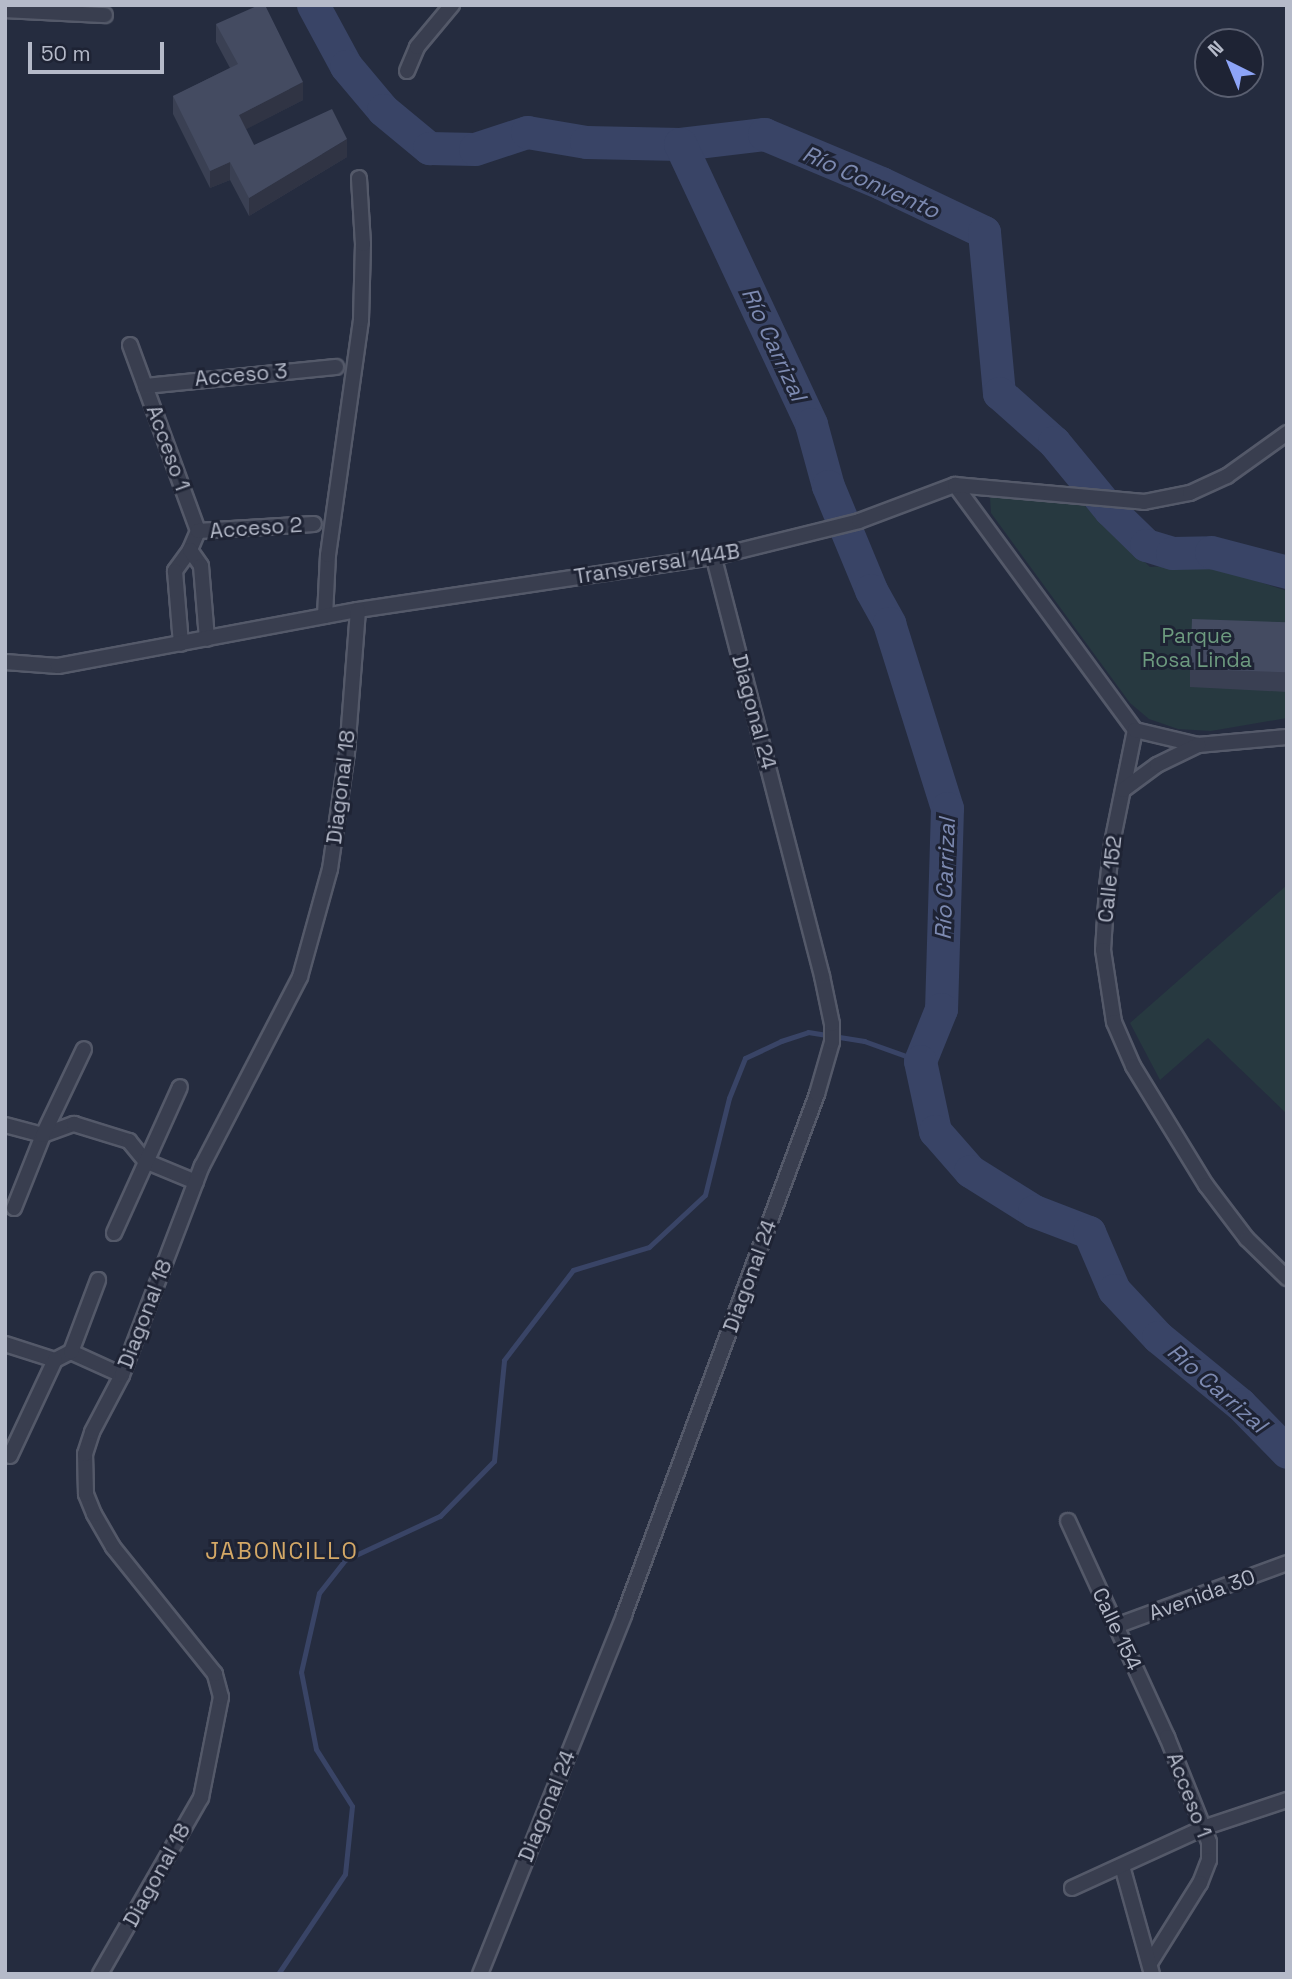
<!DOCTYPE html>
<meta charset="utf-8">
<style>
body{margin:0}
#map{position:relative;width:1292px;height:1979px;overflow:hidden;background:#252c3f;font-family:"Space Grotesk",sans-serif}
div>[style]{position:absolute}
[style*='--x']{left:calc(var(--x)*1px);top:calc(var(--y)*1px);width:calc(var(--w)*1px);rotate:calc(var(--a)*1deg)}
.green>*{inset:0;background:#273940}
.stream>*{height:5px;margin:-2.5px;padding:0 2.5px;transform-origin:2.5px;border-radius:2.5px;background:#394466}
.river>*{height:33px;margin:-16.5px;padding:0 16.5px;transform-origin:16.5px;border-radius:16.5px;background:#394466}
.roads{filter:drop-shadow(2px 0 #545969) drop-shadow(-2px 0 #545969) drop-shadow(0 2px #545969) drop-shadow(0 -2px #545969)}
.minor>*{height:14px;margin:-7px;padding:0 7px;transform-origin:7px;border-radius:7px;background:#393e4f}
.wall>*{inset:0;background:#3a4053}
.shaded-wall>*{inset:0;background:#303444}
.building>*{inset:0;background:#444b61;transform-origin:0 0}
span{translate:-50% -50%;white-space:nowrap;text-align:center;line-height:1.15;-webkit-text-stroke:6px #1e2334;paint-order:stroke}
.street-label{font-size:21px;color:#b5bac9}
.park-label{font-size:21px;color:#6d9a7f}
.water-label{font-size:23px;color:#7d8ab1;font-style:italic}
.neighbourhood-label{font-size:23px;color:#d4a866;letter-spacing:2px}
.frame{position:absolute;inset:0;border:7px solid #b5bac9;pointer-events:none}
.north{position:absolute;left:1194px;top:28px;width:70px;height:70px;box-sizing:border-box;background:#1e2334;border:2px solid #5a5f70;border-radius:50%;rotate:317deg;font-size:19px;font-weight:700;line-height:28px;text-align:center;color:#b5bac9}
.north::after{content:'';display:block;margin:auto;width:24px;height:32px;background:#8da4f7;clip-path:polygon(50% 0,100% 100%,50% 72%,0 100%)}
.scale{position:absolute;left:28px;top:42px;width:136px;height:32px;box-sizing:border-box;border:4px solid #b5bac9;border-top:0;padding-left:9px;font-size:21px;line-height:24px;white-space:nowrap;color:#b5bac9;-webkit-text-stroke:5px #1e2334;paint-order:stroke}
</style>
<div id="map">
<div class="green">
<div style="clip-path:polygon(1002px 493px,1085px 506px,1150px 567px,1204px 564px,1287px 591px,1287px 718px,1211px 731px,1178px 729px,1149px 719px,1130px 703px,991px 513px,990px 498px)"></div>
<div style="clip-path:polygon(1287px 885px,1287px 1114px,1208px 1038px,1160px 1080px,1130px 1023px)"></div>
</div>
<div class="stream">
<div style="--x:278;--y:1974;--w:120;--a:-56.2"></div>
<div style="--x:345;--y:1874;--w:68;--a:-84.1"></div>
<div style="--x:352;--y:1806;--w:67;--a:-122.3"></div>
<div style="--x:316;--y:1749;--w:78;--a:-101"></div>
<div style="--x:301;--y:1672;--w:81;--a:-77.2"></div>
<div style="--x:319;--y:1593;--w:42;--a:-51.8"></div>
<div style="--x:345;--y:1560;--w:105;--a:-24.9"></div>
<div style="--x:440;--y:1516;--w:77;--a:-45.5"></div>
<div style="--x:494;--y:1461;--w:101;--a:-84.3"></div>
<div style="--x:504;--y:1360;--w:113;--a:-52.5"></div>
<div style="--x:573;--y:1270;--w:79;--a:-16.8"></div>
<div style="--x:649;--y:1247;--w:76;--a:-42.9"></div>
<div style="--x:705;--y:1195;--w:100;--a:-76.1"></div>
<div style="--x:729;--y:1098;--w:43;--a:-68.2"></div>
<div style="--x:745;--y:1058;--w:40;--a:-25"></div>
<div style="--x:781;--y:1041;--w:28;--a:-18"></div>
<div style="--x:808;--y:1032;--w:57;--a:9.1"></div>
<div style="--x:864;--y:1041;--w:59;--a:19.7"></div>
</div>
<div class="river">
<div style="--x:313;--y:5;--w:69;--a:61.6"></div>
<div style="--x:346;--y:66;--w:57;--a:49.9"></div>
<div style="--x:383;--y:110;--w:60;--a:39.6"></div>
<div style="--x:429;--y:148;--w:46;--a:1.2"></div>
<div style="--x:475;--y:149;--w:55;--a:-18.1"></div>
<div style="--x:527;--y:132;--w:60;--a:9.6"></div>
<div style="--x:586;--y:142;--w:94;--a:1.2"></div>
<div style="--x:680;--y:144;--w:85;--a:-6.8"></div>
<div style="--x:764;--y:134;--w:127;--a:22.7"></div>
<div style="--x:881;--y:183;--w:114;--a:25.4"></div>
<div style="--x:984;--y:232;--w:162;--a:84.7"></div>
<div style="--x:999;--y:393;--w:74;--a:41.7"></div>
<div style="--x:1054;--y:442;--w:88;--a:50.5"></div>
<div style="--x:1110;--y:510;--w:50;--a:44.2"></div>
<div style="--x:1146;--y:545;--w:27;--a:17"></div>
<div style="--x:1172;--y:553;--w:39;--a:-1"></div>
<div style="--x:1211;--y:552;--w:79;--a:14.7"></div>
<div style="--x:680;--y:144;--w:309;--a:64.9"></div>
<div style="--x:811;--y:424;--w:64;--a:74.7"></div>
<div style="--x:828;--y:486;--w:113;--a:67.5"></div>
<div style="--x:871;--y:590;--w:38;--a:61"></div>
<div style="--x:889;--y:623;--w:194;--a:72.6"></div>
<div style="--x:947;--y:808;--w:201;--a:91.7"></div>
<div style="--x:941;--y:1009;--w:56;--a:112"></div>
<div style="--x:920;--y:1061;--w:72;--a:77.9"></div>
<div style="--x:935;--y:1131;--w:53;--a:48.8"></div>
<div style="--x:970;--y:1171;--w:75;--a:32"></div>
<div style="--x:1034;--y:1211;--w:59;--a:20.9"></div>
<div style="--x:1089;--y:1232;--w:63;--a:66.7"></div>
<div style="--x:1114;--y:1290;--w:64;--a:46.9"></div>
<div style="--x:1158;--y:1337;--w:106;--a:39.3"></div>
<div style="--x:1240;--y:1404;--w:67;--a:45.6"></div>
</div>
<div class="roads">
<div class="minor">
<div style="--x:5;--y:10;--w:100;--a:2.9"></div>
<div style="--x:407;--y:71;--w:26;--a:-67"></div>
<div style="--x:417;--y:47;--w:55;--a:-50.2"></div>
<div style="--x:130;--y:345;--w:198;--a:69.9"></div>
<div style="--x:198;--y:531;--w:21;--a:113"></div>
<div style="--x:190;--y:550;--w:26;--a:126"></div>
<div style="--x:175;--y:571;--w:73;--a:85.3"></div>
<div style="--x:145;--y:386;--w:192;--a:-5.7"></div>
<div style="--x:955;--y:485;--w:304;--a:53.7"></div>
<div style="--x:1135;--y:730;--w:115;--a:101.5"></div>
<div style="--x:1112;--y:843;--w:44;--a:96.5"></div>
<div style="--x:1107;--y:887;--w:63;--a:93.6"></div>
<div style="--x:1103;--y:950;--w:73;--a:81.3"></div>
<div style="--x:1114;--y:1022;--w:48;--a:66.6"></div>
<div style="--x:1133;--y:1066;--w:140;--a:58.5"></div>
<div style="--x:1206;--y:1185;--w:68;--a:52.8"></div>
<div style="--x:1247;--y:1239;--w:56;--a:44.3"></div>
<div style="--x:198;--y:531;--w:116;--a:-3.5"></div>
<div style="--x:190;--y:550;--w:19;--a:55"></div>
<div style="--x:201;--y:566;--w:73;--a:85.3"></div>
<div style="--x:325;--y:616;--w:61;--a:-87.2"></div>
<div style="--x:328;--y:555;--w:237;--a:-82"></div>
<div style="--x:361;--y:320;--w:76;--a:-88.5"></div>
<div style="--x:363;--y:244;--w:66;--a:-93.5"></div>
<div style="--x:5;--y:662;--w:53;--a:4.3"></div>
<div style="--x:58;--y:666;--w:305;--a:-10.6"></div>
<div style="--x:358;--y:610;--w:360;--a:-8.5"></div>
<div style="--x:714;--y:557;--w:149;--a:-13.9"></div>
<div style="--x:859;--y:521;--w:103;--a:-20.6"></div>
<div style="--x:955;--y:485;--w:190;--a:5.1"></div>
<div style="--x:1144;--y:502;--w:47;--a:-11.1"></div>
<div style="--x:1190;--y:493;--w:41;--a:-24.7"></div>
<div style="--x:1227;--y:476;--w:74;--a:-35.6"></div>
<div style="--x:1135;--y:730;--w:65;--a:13.4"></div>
<div style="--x:1198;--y:745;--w:89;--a:-5.1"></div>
<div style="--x:1123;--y:790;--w:42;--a:-36.3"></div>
<div style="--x:1157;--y:765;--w:46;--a:-26"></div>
<div style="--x:5;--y:1125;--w:39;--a:15"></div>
<div style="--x:43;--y:1135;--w:33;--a:-20"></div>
<div style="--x:74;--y:1124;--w:58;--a:17.2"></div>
<div style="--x:129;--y:1141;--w:26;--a:51"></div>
<div style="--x:145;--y:1161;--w:55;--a:22.4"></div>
<div style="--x:14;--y:1208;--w:79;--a:-68.3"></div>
<div style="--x:43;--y:1135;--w:95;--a:-64.5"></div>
<div style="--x:114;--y:1233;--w:160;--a:-65.7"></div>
<div style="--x:5;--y:1344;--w:52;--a:17.7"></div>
<div style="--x:55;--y:1360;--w:18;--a:-27"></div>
<div style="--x:71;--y:1352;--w:56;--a:24.3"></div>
<div style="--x:71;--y:1352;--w:77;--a:-69.4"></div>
<div style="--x:10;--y:1456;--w:106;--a:-64.9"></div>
<div style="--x:1068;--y:1521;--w:238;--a:65.4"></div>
<div style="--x:1167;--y:1737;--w:113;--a:68.2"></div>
<div style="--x:1209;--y:1842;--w:18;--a:90"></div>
<div style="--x:1209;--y:1860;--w:25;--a:111"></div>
<div style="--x:1200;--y:1883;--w:94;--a:122"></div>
<div style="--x:1116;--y:1626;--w:182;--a:-20.2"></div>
<div style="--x:1122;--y:1866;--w:112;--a:74.5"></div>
<div style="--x:1072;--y:1888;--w:144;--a:-24.6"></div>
<div style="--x:1203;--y:1828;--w:89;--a:-18.4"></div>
<div style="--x:100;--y:1974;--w:203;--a:-60.2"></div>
<div style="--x:201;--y:1798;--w:103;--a:-78.8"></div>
<div style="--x:221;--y:1697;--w:24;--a:-105"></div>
<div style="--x:215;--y:1674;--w:163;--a:-128.8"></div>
<div style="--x:113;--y:1547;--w:38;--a:-120"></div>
<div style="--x:94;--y:1514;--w:22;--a:-112"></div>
<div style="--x:86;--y:1494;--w:40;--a:-91.4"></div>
<div style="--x:85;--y:1454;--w:23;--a:-72"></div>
<div style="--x:92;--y:1432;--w:64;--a:-62.2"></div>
<div style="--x:122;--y:1375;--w:224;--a:-69.1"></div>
<div style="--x:202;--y:1166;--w:213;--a:-62.6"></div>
<div style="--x:300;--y:977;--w:112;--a:-74.5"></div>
<div style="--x:330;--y:869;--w:117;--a:-81.7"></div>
<div style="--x:347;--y:753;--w:143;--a:-85.6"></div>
<div style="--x:480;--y:1974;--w:387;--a:-68.1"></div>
<div style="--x:624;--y:1615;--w:556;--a:-69.67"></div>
<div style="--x:817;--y:1094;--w:54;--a:-73.9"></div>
<div style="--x:832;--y:1042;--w:18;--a:-90"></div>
<div style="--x:832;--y:1024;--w:49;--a:-101.8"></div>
<div style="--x:822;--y:976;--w:433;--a:-104.5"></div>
</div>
</div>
<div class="wall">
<div style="clip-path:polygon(216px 24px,303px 100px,246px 129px,254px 145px,347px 157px,249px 216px,230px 180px,210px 188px,173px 114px,173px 96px,230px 68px,216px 42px)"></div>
<div style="clip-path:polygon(1287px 623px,1287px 692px,1190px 687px,1190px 669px)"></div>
</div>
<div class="shaded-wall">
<div style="clip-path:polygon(303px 82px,303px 100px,239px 133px,239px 115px)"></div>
<div style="clip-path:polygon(347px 139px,347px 157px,249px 216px,249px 198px)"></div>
<div style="clip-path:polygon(230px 162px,230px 180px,210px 188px,210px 171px)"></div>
</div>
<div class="building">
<div style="clip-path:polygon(259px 5px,265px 5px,303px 82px,239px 115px,254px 145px,332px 109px,347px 139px,249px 198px,230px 162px,210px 171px,173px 96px,238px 64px,216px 24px)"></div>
<div style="left:1192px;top:619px;width:95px;height:50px;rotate:2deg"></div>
</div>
<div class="street-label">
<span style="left:241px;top:375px;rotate:-5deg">Acceso 3</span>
<span style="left:168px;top:448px;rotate:70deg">Acceso 1</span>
<span style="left:256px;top:528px;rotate:-4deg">Acceso 2</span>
<span style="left:657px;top:564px;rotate:-9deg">Transversal 144B</span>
<span style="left:754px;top:712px;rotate:75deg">Diagonal 24</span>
<span style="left:341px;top:787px;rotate:-83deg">Diagonal 18</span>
<span style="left:1110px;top:879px;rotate:-84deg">Calle 152</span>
<span style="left:750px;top:1276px;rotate:-70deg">Diagonal 24</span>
<span style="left:145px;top:1314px;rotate:-69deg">Diagonal 18</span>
<span style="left:1202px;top:1595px;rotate:-20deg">Avenida 30</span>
<span style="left:1117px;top:1629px;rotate:65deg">Calle 154</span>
<span style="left:1189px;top:1795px;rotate:69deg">Acceso 1</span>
<span style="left:547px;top:1806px;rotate:-68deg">Diagonal 24</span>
<span style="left:157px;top:1875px;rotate:-61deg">Diagonal 18</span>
</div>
<div class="park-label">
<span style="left:1197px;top:648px">Parque<br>Rosa Linda</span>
</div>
<div class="water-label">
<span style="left:871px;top:182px;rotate:24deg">Río Convento</span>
<span style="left:774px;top:344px;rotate:65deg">Río Carrizal</span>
<span style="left:945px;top:879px;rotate:-88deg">Río Carrizal</span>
<span style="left:1217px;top:1388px;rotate:41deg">Río Carrizal</span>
</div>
<div class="neighbourhood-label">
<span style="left:282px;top:1551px">JABONCILLO</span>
</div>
<div class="frame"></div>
<div class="north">N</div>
<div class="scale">50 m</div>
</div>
